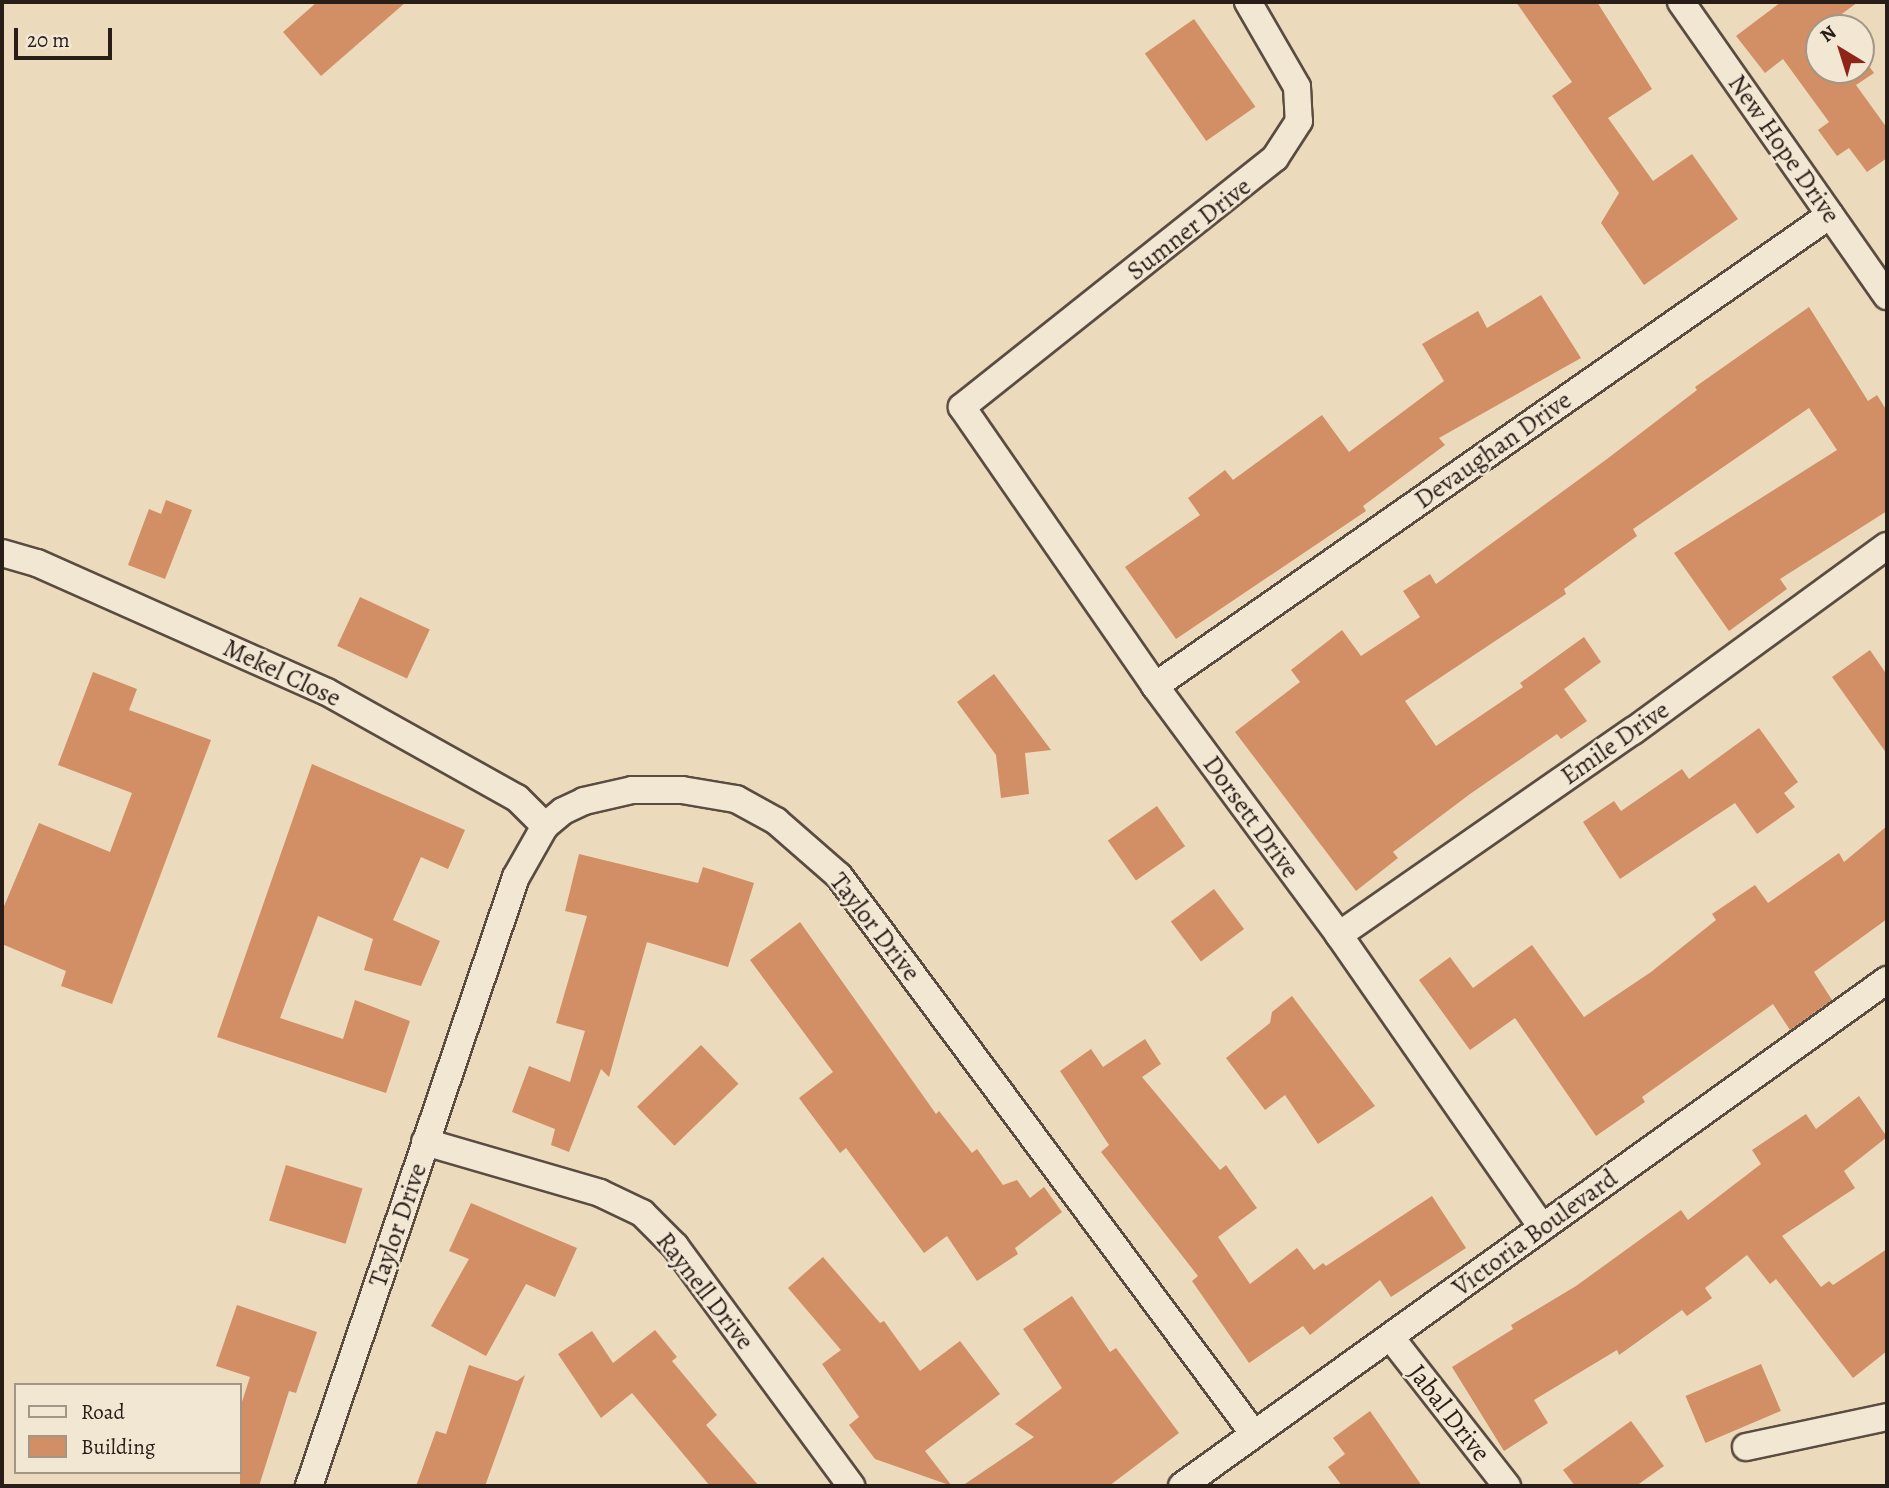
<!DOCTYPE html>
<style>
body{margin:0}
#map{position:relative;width:1889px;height:1488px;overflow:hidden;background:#ebdabc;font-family:Alegreya,serif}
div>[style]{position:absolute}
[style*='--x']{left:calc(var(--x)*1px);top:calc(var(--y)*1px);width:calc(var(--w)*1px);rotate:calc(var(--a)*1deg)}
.building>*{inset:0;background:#d28f65;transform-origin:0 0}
.roads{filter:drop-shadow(2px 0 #5a4c41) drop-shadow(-2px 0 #5a4c41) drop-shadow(0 2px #5a4c41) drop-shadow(0 -2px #5a4c41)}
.minor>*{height:26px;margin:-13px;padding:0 13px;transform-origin:13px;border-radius:13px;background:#f2e7d3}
span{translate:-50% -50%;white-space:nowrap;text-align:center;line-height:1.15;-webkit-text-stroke:5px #f2e7d3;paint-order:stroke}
.street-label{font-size:26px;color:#291d18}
.frame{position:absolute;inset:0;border:4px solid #291d18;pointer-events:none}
.legend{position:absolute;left:14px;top:1383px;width:228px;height:91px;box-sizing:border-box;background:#f2e7d3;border:2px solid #a29688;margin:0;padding:9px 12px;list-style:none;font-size:21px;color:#291d18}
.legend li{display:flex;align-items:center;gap:14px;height:35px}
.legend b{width:35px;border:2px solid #a29688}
.north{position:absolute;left:1805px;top:14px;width:70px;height:70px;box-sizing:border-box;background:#f2e7d3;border:2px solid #a29688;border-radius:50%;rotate:322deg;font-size:19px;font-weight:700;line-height:28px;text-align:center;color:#291d18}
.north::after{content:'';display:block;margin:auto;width:24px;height:32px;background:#8f2418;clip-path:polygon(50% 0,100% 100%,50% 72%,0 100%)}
.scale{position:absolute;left:14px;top:28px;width:98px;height:32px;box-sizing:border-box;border:4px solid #291d18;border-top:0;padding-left:9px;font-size:21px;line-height:24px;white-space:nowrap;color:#291d18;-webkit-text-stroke:5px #f2e7d3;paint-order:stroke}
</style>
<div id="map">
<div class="building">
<div style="clip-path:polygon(317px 2px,406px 2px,321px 76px,283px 32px)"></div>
<div style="clip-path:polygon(1516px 2px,1597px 2px,1652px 89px,1608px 118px,1653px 181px,1692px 154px,1738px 219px,1644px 285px,1601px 223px,1619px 193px,1552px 96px,1572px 82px)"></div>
<div style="clip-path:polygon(1781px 2px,1858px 2px,1835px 19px,1841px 28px,1819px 28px,1819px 70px,1861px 70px,1861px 55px,1874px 73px,1856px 85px,1887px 128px,1887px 158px,1867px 172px,1849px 148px,1837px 156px,1818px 130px,1829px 122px,1783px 59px,1765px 73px,1736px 36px)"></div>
<div style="left:1194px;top:19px;width:107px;height:60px;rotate:55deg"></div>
<div style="clip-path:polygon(1541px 295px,1581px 358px,1439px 438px,1445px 445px,1363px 506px,1366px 511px,1176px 639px,1125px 567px,1200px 515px,1188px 498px,1225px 470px,1233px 480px,1322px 415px,1349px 452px,1444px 381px,1422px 344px,1478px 311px,1487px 328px)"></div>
<div style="clip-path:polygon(1809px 307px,1868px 401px,1877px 395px,1887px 411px,1887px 511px,1780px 579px,1787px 589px,1729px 631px,1674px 553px,1837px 450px,1809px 408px,1633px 529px,1637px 536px,1564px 589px,1566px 594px,1405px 701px,1436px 746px,1523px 687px,1520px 683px,1584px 637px,1601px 662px,1564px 689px,1587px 721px,1561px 739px,1557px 734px,1470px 794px,1393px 852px,1398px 858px,1356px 891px,1235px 732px,1300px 682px,1291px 670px,1342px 630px,1361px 656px,1420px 617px,1403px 591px,1430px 574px,1436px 584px,1607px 459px,1697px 390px,1695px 387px)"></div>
<div style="clip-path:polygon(166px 500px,192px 510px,165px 579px,128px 565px,149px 509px,161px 514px)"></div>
<div style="left:360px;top:597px;width:77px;height:54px;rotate:25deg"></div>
<div style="clip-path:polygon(1870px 650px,1887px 675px,1887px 754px,1832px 677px)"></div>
<div style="clip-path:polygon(93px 672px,137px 689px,129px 710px,211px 740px,112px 1004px,61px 986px,66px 971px,2px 944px,2px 911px,39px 823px,110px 852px,132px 793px,58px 765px)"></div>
<div style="clip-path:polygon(994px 674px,1051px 750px,1025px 753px,1029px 794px,1001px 798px,996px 755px,957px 702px)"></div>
<div style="clip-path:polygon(1759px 728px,1798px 782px,1784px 793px,1795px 807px,1757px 834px,1735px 803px,1620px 879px,1583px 822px,1614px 801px,1621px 811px,1682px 769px,1689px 779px)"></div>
<div style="clip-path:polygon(312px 764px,465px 830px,448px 869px,421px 857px,393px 920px,440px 941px,421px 986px,364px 970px,373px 939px,318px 916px,280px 1018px,343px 1039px,355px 1000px,410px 1021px,386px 1093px,217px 1037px)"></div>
<div style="left:1157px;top:806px;width:49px;height:60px;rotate:55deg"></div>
<div style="clip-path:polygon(1887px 826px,1887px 919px,1814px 972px,1832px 1000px,1790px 1030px,1773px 1004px,1642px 1097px,1645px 1102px,1596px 1136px,1515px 1018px,1470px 1050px,1419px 980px,1450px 957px,1473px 988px,1532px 945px,1584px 1017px,1651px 972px,1716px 920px,1712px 914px,1755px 885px,1768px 903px,1839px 853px,1844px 862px)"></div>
<div style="clip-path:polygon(579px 854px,698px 883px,703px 867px,754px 883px,728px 967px,647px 942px,609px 1077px,601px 1069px,569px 1152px,551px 1145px,555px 1129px,512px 1112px,529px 1066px,570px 1082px,585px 1031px,556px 1023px,587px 916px,565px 911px)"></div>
<div style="left:1214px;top:889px;width:50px;height:54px;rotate:53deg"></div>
<div style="clip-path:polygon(800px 922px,936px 1114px,939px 1111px,972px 1153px,977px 1149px,1003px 1185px,1017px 1180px,1030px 1198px,1044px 1187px,1062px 1212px,1015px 1248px,1018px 1254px,977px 1281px,947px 1236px,924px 1253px,846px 1148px,840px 1153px,799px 1098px,833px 1072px,750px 960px)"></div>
<div style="clip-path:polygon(1292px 996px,1375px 1106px,1318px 1144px,1285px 1095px,1265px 1110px,1226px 1058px,1270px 1023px,1272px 1012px)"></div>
<div style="clip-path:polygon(1145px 1039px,1161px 1064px,1142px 1077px,1220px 1170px,1226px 1165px,1257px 1208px,1218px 1237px,1250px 1284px,1297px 1248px,1314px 1270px,1323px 1263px,1326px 1266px,1432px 1196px,1466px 1248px,1391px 1297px,1380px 1280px,1310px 1335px,1303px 1326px,1249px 1363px,1192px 1281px,1198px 1276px,1101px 1152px,1109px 1145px,1060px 1071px,1091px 1049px,1103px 1067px)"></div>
<div style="left:701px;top:1045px;width:54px;height:89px;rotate:46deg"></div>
<div style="clip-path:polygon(1859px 1096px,1887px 1137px,1844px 1171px,1855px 1188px,1782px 1236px,1821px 1287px,1829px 1281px,1833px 1285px,1887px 1249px,1887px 1351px,1853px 1378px,1776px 1279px,1770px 1284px,1747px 1255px,1705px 1288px,1712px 1298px,1687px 1316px,1682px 1310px,1619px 1355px,1617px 1350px,1534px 1400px,1548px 1423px,1504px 1451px,1452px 1367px,1513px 1329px,1511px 1325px,1576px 1286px,1681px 1210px,1688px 1220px,1761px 1164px,1752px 1150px,1806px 1114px,1816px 1129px)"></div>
<div style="left:286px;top:1165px;width:80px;height:58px;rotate:17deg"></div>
<div style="clip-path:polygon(471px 1203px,577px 1248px,555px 1297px,526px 1284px,486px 1356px,431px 1326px,469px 1259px,449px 1251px)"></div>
<div style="clip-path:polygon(823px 1257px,880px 1323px,884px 1321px,920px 1371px,960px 1341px,1000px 1394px,925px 1451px,952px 1486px,875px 1459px,849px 1425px,859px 1417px,822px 1364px,841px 1350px,788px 1288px)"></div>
<div style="clip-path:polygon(1072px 1296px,1110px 1352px,1116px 1348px,1179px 1433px,1109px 1486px,962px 1486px,1034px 1437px,1015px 1424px,1062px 1388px,1023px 1329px)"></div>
<div style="clip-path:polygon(237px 1305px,317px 1332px,296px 1393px,289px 1391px,259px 1486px,240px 1486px,240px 1408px,250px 1377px,216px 1366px)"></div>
<div style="clip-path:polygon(655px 1330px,677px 1357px,672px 1361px,717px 1415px,706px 1425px,759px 1486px,710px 1486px,632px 1393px,601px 1418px,558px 1354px,592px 1331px,613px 1363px)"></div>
<div style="left:1761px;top:1364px;width:51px;height:82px;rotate:67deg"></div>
<div style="clip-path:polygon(469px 1365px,517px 1381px,525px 1375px,485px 1486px,416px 1486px,436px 1431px,446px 1434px)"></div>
<div style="clip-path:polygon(1370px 1411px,1422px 1486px,1342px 1486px,1328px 1467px,1345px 1454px,1333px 1438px)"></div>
<div style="clip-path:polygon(1631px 1421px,1664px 1466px,1636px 1486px,1575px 1486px,1563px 1470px)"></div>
</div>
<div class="roads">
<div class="minor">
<div style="--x:1248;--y:2;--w:98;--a:60"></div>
<div style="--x:1297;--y:87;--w:34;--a:87"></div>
<div style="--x:1299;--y:121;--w:44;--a:123"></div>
<div style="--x:1275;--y:158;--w:400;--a:141.5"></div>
<div style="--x:962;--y:407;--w:339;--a:55.3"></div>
<div style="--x:1155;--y:686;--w:310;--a:53.5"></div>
<div style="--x:1339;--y:935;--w:356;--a:55.2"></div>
<div style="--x:1681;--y:2;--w:359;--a:55"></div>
<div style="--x:2;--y:553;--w:36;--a:16"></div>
<div style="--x:37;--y:563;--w:317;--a:24"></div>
<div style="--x:327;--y:692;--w:218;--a:29.2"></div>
<div style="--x:517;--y:798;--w:40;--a:45"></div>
<div style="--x:1155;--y:686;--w:823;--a:-34.91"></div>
<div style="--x:1339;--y:935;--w:358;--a:-34.8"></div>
<div style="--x:1633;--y:731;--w:314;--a:-36.1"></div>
<div style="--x:425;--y:1142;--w:182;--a:16.2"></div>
<div style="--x:600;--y:1193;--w:47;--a:25.5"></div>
<div style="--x:642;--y:1213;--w:47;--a:45"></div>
<div style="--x:675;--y:1246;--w:298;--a:53.7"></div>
<div style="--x:1392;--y:1339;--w:187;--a:52"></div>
<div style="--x:1746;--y:1447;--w:144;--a:-12"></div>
<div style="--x:309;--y:1486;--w:643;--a:-71.23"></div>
<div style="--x:516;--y:877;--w:59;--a:-60.4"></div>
<div style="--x:545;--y:826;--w:23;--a:-40"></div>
<div style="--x:563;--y:811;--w:23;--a:-25"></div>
<div style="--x:584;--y:801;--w:49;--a:-12.9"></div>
<div style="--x:632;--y:790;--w:50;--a:0"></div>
<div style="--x:682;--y:790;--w:55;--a:9.5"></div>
<div style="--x:736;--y:799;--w:46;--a:28.8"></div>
<div style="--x:776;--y:821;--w:84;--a:41.1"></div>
<div style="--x:839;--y:876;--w:695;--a:53.36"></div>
<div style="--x:1182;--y:1486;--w:868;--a:-35.67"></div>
</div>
</div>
<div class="street-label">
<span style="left:1784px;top:149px;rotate:55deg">New Hope Drive</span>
<span style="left:1189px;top:229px;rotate:-38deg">Sumner Drive</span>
<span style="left:1493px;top:450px;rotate:-35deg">Devaughan Drive</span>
<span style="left:282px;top:673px;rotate:25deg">Mekel Close</span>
<span style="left:1615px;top:743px;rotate:-35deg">Emile Drive</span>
<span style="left:1251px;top:817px;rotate:54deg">Dorsett Drive</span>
<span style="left:875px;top:927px;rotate:52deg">Taylor Drive</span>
<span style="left:398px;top:1225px;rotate:-71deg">Taylor Drive</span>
<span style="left:1535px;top:1233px;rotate:-36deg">Victoria Boulevard</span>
<span style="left:705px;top:1291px;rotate:52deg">Raynell Drive</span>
<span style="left:1449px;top:1413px;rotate:52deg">Jabal Drive</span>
</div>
<div class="frame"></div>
<ul class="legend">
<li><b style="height:9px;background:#f2e7d3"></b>Road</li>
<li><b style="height:19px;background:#d28f65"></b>Building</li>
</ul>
<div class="north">N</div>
<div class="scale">20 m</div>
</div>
